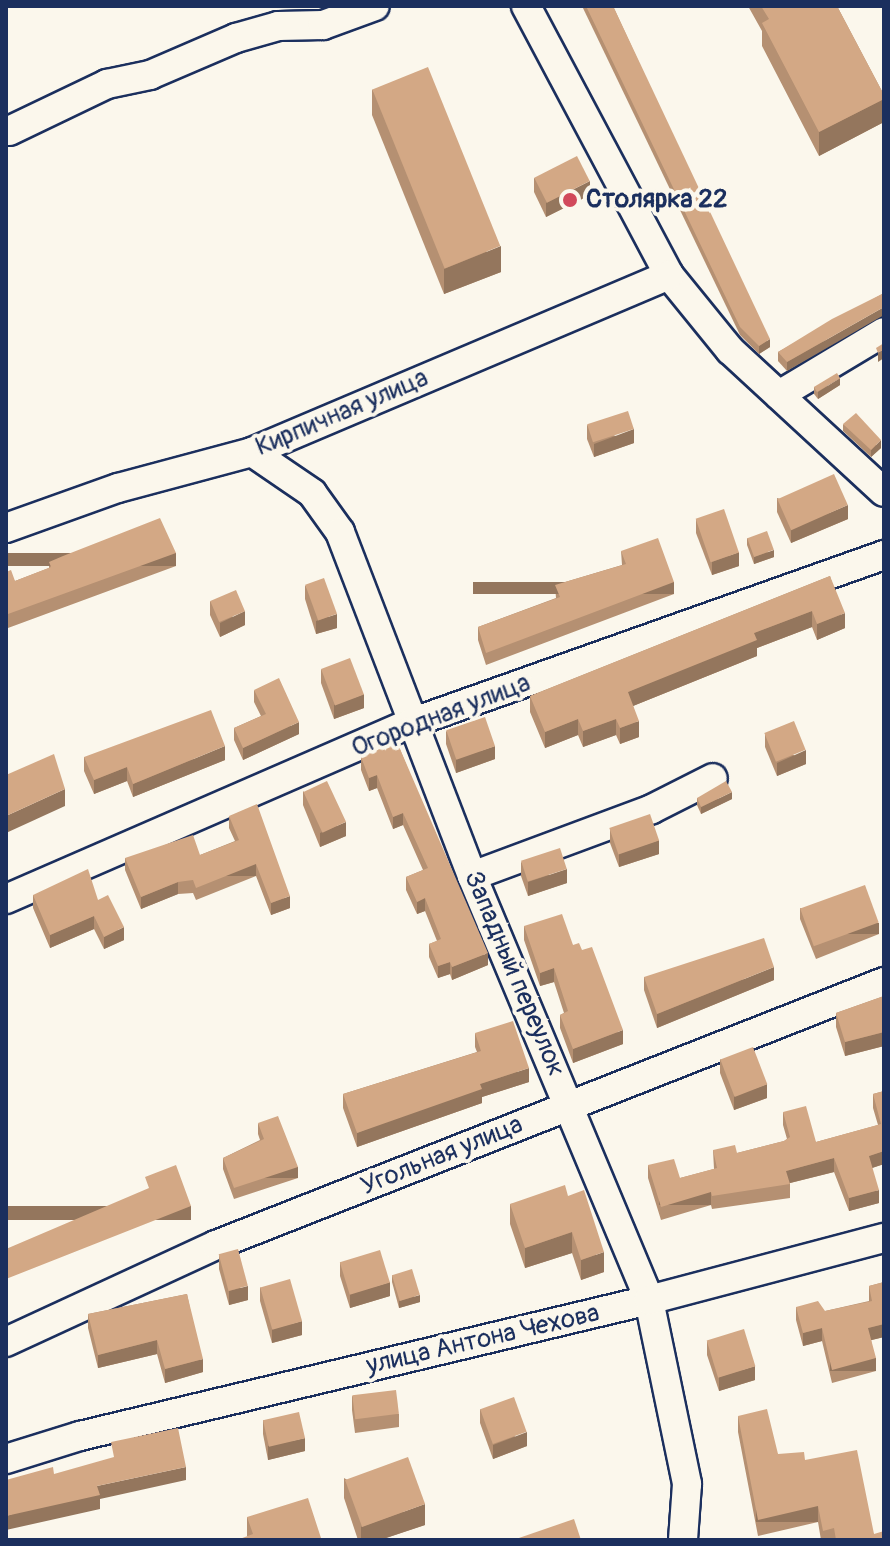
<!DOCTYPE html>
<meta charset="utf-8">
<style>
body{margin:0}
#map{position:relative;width:890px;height:1546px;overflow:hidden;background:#fbf7ec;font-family:Pangolin,sans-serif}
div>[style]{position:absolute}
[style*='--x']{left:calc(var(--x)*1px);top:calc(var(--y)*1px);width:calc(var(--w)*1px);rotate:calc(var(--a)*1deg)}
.roads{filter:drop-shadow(2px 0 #1b2f5e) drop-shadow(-2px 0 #1b2f5e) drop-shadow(0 2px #1b2f5e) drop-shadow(0 -2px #1b2f5e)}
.minor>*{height:28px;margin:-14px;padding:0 14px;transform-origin:14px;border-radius:14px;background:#fbf7ec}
.wall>*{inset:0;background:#b59072}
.shaded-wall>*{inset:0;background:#94765d;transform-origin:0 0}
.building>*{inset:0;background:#d3a885;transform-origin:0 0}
.dots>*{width:22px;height:22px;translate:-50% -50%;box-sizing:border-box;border:4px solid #fbf7ec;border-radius:50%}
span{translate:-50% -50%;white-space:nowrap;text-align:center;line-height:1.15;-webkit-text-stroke:8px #fbf7ec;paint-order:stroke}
.poi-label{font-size:26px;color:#1b2f5e;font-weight:700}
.left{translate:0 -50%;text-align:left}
.street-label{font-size:26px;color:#1b2f5e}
.frame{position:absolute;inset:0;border:8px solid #1b2f5e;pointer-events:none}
</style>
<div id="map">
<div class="roads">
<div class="minor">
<div style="--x:526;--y:6;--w:305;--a:62"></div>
<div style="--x:669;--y:275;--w:97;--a:50.9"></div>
<div style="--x:730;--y:350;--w:209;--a:42.7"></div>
<div style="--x:9;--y:131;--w:109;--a:-25.6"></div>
<div style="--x:107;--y:84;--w:44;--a:-11.8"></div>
<div style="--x:150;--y:75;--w:94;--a:-23.3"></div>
<div style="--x:236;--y:38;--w:44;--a:-15.9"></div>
<div style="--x:278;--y:26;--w:45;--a:-1.3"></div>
<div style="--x:323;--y:25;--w:55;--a:-20.1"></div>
<div style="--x:779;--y:395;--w:122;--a:-31"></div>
<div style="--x:252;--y:452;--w:73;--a:34.3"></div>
<div style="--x:312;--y:493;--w:48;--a:54.3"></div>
<div style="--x:340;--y:532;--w:368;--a:69"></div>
<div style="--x:472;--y:876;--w:459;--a:67.3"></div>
<div style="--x:649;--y:1300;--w:188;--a:78.3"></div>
<div style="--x:687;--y:1484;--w:56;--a:94.1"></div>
<div style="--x:6;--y:528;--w:119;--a:-19.7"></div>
<div style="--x:118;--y:488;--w:139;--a:-15"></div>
<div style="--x:252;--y:452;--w:453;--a:-23"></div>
<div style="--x:472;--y:876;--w:192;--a:-20.4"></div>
<div style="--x:652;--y:809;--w:68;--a:-26.9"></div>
<div style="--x:6;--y:899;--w:442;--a:-23.5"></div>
<div style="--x:411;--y:723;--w:502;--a:-19.55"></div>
<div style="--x:6;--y:1342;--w:231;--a:-24.8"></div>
<div style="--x:216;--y:1245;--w:718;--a:-21.49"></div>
<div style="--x:6;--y:1459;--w:77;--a:-17.3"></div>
<div style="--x:80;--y:1436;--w:585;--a:-13.44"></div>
<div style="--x:649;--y:1300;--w:243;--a:-14.8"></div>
</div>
</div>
<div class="wall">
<div style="clip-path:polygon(582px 6px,613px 6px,770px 347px,759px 354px,740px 335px)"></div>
<div style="clip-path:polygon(748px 6px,837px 6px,884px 95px,884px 122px,819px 156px,762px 46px,762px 31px)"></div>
<div style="clip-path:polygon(372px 89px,501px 272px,444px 294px,372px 115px)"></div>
<div style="clip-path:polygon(534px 178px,590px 195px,546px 217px,534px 192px)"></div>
<div style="clip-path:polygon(884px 293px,787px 371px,778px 361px,778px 352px)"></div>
<div style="clip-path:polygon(840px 385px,818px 399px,814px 394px,814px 387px)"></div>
<div style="clip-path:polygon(843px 424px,881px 448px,871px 457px,843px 431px)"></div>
<div style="clip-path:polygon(587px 425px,634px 443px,594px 457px,587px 439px)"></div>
<div style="clip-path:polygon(884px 438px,884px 457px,882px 453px,882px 439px)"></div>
<div style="clip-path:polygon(777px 498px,848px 519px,791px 543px,777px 512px)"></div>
<div style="clip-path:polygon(696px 519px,739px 566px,712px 575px,696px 533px)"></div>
<div style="clip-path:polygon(747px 538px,774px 557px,754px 564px,747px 545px)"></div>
<div style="clip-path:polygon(621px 551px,674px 594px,486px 665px,478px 640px,478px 627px,556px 598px,555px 585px,622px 565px)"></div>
<div style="clip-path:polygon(49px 562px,176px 566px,8px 628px,6px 622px,6px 572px,15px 581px,49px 568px)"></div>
<div style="clip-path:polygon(830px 576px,845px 628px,817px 640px,812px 627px,757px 648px,757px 656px,633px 706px,639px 737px,620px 744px,616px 735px,583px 747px,578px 735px,545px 748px,530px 712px,530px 696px)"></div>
<div style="clip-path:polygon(305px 585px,337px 628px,316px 634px,305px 599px)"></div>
<div style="clip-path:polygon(210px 601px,245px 625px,220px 637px,210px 615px)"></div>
<div style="clip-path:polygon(321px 669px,364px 708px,334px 719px,321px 683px)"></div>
<div style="clip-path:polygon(254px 690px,299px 734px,243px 760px,234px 740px,234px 728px,261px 716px,254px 702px)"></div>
<div style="clip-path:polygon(446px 731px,495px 759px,456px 773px,446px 744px)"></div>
<div style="clip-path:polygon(765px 734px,806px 764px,777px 776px,765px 747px)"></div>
<div style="clip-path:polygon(397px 742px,488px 965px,452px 980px,450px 974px,438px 978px,429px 957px,429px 944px,437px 941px,425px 911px,417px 914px,406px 890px,406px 877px,423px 870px,403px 825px,393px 829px,377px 788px,369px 791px,361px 770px,361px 757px)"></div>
<div style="clip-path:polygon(84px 757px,225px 760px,133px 797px,127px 781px,94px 794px,84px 771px)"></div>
<div style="clip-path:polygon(303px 791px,346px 836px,320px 847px,303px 805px)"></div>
<div style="clip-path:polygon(697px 798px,732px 799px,701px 814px,697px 805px)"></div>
<div style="clip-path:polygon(229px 816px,290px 908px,271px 915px,256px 876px,196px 900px,193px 893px,178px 894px,141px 909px,125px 870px,125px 858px,200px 855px,235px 841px,229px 828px)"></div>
<div style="clip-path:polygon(610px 829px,659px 854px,619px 867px,610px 843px)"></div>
<div style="clip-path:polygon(521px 862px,567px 883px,528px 896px,521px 876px)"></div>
<div style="clip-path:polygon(33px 895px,98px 900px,124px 940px,104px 949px,94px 929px,50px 948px,33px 908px)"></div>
<div style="clip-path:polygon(800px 908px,879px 934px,816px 959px,800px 919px)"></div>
<div style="clip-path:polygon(524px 926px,573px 945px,623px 1044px,573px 1063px,560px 1028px,560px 1015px,564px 1013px,554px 982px,540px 986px,524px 940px)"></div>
<div style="clip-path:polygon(644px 977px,774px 980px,657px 1028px,644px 990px)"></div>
<div style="clip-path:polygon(884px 996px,884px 1046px,845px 1056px,836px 1027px,836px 1013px)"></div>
<div style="clip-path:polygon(475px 1033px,529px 1082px,482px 1097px,482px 1103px,357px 1147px,343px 1108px,343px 1094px,477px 1052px,475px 1047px)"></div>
<div style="clip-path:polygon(720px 1059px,767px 1098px,734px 1110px,720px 1073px)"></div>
<div style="clip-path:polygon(884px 1091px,884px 1164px,872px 1168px,879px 1203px,849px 1211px,834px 1172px,790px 1183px,790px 1198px,712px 1209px,711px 1205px,661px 1220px,648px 1178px,648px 1165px,680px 1178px,714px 1169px,713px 1150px,737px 1153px,784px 1141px,787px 1139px,783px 1125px,783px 1112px,816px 1142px,878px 1125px,873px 1108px,873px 1094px)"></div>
<div style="clip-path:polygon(258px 1123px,298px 1178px,234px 1199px,223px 1169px,223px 1158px,260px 1140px,258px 1134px)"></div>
<div style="clip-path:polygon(568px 1196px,604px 1272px,581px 1280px,572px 1253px,525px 1268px,510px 1224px,510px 1204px)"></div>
<div style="clip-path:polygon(219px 1255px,248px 1300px,229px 1305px,219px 1269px)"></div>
<div style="clip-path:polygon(340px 1262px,390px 1296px,350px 1308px,340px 1276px)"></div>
<div style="clip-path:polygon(392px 1275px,420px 1302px,399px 1308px,392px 1282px)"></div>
<div style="clip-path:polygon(884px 1282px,884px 1337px,871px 1340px,876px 1371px,832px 1383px,822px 1341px,803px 1346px,796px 1320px,796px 1307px,825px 1311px,869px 1301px,869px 1286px)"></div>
<div style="clip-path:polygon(260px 1287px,302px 1335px,272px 1343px,260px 1301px)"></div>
<div style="clip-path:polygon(187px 1294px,203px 1372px,165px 1383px,157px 1354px,98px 1368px,88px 1328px,88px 1314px)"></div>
<div style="clip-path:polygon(707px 1341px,755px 1380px,719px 1391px,707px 1355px)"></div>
<div style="clip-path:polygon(352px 1396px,399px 1414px,399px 1427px,355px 1433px,352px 1410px)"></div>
<div style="clip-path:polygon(480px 1409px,527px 1446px,493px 1459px,480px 1423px)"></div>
<div style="clip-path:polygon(738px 1416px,778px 1454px,805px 1460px,874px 1534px,884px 1540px,821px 1540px,818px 1522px,758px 1536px,738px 1432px)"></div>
<div style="clip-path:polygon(263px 1420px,305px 1451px,268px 1460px,263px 1434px)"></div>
<div style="clip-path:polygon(344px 1478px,425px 1525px,380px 1540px,358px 1540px,344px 1498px)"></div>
<div style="clip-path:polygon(247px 1517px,321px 1540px,247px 1536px)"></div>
</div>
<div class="shaded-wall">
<div style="clip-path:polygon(884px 99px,884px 122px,819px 156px,819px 132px)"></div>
<div style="clip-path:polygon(590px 181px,590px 195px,546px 217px,546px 203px)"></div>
<div style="clip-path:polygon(501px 246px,501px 272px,444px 294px,444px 269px)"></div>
<div style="clip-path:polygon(884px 307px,884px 315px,787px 371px,787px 362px)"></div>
<div style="clip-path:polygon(770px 339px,770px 347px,759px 354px,759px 346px)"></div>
<div style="clip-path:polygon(884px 350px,884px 358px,878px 362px,878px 353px)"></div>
<div style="clip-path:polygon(840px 378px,840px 385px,818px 399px,818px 392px)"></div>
<div style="clip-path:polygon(634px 429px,634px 443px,594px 457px,594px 444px)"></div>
<div style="clip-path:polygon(881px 440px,881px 448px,871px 457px,871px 450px)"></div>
<div style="clip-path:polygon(848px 505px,848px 519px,791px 543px,791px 529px)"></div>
<div style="clip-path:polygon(774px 550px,774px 557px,754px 564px,754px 557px)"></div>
<div style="clip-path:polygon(739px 552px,739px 566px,712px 575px,712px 562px)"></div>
<div style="left:176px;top:553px;width:13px;height:179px;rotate:90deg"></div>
<div style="left:674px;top:582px;width:12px;height:201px;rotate:90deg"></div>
<div style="clip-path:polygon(245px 611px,245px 625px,220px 637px,220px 623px)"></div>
<div style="clip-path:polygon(812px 611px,812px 627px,757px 648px,757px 656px,628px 708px,628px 692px,754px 633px)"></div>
<div style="clip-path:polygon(845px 613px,845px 628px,817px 640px,817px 624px)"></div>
<div style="clip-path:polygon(337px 614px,337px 628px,316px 634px,316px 621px)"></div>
<div style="clip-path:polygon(364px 694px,364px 708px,334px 719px,334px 705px)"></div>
<div style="clip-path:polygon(578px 719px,578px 735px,545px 748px,545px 732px)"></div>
<div style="clip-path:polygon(616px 719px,616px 735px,583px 747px,583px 731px)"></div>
<div style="clip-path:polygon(639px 721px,639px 737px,620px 744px,620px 728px)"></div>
<div style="clip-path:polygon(299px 722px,299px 734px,243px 760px,243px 748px)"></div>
<div style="clip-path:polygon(225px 746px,225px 760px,133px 797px,133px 784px)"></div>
<div style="clip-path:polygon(495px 746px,495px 759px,456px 773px,456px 759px)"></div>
<div style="clip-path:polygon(806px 750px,806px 764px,777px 776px,777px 763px)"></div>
<div style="clip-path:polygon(127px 767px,127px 781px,94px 794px,94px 780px)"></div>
<div style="clip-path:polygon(377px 775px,377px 788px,369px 791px,369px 778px)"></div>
<div style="clip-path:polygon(65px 789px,65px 806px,6px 833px,6px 816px)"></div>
<div style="clip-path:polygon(732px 792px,732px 799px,701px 814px,701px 807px)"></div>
<div style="clip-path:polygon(403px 813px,403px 825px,393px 829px,393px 817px)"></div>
<div style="clip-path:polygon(346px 822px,346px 836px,320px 847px,320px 833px)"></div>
<div style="clip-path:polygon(659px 840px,659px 854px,619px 867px,619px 853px)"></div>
<div style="left:256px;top:864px;width:12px;height:65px;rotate:90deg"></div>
<div style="clip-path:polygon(567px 869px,567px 883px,528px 896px,528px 882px)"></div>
<div style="clip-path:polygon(178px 882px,178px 894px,141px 909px,141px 897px)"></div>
<div style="clip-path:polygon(290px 896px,290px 908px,271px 915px,271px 903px)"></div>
<div style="clip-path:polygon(425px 898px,425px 911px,417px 914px,417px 902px)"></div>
<div style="clip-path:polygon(94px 916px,94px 929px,50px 948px,50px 935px)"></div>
<div style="left:879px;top:923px;width:11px;height:68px;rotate:90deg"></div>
<div style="clip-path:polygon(124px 927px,124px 940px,104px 949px,104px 937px)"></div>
<div style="clip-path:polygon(488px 953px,488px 965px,452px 980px,452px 967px)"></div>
<div style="clip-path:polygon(450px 962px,450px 974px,438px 978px,438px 966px)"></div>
<div style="clip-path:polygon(774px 967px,774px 980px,657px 1028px,657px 1014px)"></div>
<div style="clip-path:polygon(554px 968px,554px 982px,540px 986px,540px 973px)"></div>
<div style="clip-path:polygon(623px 1030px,623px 1044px,573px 1063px,573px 1049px)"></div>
<div style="clip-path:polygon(884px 1032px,884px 1046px,845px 1056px,845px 1042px)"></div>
<div style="clip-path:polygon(529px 1068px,529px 1082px,482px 1097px,482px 1103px,357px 1147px,357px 1133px,480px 1084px)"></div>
<div style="clip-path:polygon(767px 1084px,767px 1098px,734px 1110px,734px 1096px)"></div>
<div style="clip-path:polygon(884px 1151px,884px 1164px,869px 1169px,869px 1156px)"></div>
<div style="clip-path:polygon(834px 1158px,834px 1172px,786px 1184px,786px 1171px)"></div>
<div style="left:298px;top:1167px;width:11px;height:67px;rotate:90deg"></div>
<div style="clip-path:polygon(879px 1190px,879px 1203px,849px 1211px,849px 1198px)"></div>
<div style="left:711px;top:1192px;width:13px;height:52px;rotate:90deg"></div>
<div style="left:191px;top:1206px;width:14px;height:199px;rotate:90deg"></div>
<div style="clip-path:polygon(572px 1232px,572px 1253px,525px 1268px,525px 1248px)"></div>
<div style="clip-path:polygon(604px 1252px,604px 1272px,581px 1280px,581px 1260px)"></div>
<div style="clip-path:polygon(390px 1282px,390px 1296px,350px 1308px,350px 1294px)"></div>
<div style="clip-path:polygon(248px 1286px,248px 1300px,229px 1305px,229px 1291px)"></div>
<div style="clip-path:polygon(420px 1295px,420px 1302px,399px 1308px,399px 1301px)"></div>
<div style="clip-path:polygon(302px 1321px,302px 1335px,272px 1343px,272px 1329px)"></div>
<div style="clip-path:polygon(884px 1324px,884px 1337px,868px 1341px,868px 1328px)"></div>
<div style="clip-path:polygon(822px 1328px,822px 1341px,803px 1346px,803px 1333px)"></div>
<div style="clip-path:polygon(157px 1340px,157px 1354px,98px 1368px,98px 1355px)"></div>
<div style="left:876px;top:1358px;width:13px;height:46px;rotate:90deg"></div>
<div style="clip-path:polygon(203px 1359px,203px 1372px,165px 1383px,165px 1369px)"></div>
<div style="clip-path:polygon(755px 1366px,755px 1380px,719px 1391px,719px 1377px)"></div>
<div style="clip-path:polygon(527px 1432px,527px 1446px,493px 1459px,493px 1445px)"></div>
<div style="clip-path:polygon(305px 1438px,305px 1451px,268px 1460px,268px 1446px)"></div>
<div style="clip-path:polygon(186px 1467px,186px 1480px,100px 1499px,100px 1509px,6px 1530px,6px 1516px,97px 1486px)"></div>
<div style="clip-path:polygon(425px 1504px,425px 1525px,380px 1540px,361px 1540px,361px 1527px)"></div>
<div style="left:818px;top:1506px;width:16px;height:62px;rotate:90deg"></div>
</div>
<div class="building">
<div style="clip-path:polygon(586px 6px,613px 6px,770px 339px,759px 346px,740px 327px)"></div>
<div style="clip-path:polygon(761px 6px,837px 6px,884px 95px,884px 99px,819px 132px,762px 23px,769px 19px)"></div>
<div style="left:428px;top:67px;width:193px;height:60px;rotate:68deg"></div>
<div style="left:577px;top:156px;width:28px;height:48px;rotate:63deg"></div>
<div style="clip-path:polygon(884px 293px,884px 307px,787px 362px,778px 352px,832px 319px)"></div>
<div style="clip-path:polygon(884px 343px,884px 350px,878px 353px,876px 348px)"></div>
<div style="left:837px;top:373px;width:6px;height:27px;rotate:59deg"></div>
<div style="left:628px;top:411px;width:19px;height:43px;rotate:72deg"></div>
<div style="clip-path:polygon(856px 413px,881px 440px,871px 450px,843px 424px)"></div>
<div style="left:834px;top:474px;width:34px;height:62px;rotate:66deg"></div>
<div style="left:724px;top:509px;width:46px;height:30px;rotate:71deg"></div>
<div style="clip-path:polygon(160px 518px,176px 553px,8px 614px,6px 608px,6px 572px,11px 570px,15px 581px,51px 567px,49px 562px,63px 556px)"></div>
<div style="left:767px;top:531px;width:20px;height:21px;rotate:70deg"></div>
<div style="clip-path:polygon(658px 538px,674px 582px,486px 653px,478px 627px,560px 597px,555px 585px,626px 564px,621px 551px)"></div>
<div style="clip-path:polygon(830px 576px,845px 613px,817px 624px,812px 611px,754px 633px,757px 640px,628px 692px,639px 721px,620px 728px,616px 719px,583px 731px,578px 719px,545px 732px,530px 696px)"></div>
<div style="left:324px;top:578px;width:38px;height:20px;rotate:70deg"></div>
<div style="left:236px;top:590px;width:23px;height:28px;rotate:67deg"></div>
<div style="left:350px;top:658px;width:39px;height:31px;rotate:69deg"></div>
<div style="clip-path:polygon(279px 678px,299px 722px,243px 748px,234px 728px,266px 714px,254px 690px)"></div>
<div style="clip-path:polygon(211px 710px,225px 746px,133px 784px,127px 767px,94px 780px,84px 757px)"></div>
<div style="left:485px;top:717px;width:31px;height:41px;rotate:71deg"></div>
<div style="left:794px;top:721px;width:31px;height:32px;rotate:68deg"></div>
<div style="clip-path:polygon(397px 742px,488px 953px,452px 967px,450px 962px,438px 966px,429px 944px,441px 939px,425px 898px,417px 902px,406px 877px,428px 868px,403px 813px,393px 817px,377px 775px,369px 778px,361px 757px)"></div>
<div style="clip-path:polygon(54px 754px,65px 789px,6px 816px,6px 775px)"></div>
<div style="left:327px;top:781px;width:45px;height:26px;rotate:65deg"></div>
<div style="clip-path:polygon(726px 781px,732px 792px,701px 807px,697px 798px)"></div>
<div style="clip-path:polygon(257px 804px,290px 896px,271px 903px,256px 864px,196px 888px,193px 880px,178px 882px,141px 897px,125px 858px,193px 835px,200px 855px,239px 840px,229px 816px)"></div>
<div style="left:650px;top:814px;width:28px;height:43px;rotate:71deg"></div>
<div style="left:560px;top:848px;width:22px;height:41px;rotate:72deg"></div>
<div style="clip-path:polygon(88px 869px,98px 900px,108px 895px,124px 927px,104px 937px,94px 916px,50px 935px,33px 895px)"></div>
<div style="left:865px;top:885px;width:40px;height:69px;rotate:70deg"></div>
<div style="clip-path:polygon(562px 914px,573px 945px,579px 943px,582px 950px,592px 947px,623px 1030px,573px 1049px,560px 1015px,568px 1011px,554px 968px,540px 973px,524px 926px)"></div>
<div style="clip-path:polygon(764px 938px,774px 967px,657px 1014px,644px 977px)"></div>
<div style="clip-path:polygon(884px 996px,884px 1032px,845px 1042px,836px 1013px)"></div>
<div style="clip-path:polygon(513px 1021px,529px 1068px,480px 1084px,482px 1089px,357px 1133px,343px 1094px,481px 1051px,475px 1033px)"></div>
<div style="left:753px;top:1047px;width:40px;height:35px;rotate:69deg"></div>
<div style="clip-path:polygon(884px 1091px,884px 1151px,869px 1156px,879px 1190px,849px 1198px,834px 1158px,786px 1171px,790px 1184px,712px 1196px,711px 1192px,661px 1207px,648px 1165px,674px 1159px,680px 1178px,717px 1168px,713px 1150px,735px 1145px,737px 1153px,784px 1141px,790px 1137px,783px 1112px,806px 1106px,816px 1142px,881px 1124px,873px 1094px)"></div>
<div style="clip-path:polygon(278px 1116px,298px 1167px,234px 1188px,223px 1158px,264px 1139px,258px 1123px)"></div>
<div style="clip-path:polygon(176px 1165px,191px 1206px,6px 1279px,6px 1249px,149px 1188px,145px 1177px)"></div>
<div style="clip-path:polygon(565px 1185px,568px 1196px,584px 1190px,604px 1252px,581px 1260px,572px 1232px,525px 1248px,510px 1204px)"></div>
<div style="left:238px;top:1249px;width:38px;height:20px;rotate:75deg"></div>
<div style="left:380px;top:1250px;width:34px;height:42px;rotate:73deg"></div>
<div style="left:412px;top:1269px;width:27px;height:21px;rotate:73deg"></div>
<div style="left:290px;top:1279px;width:44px;height:31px;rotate:74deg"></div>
<div style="clip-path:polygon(884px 1282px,884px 1324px,868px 1328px,876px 1358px,832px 1370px,822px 1328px,803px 1333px,796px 1307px,818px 1301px,825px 1311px,872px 1301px,869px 1286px)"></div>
<div style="clip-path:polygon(187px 1294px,203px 1359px,165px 1369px,157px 1340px,98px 1355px,88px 1314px)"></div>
<div style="left:744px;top:1329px;width:39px;height:39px;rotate:73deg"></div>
<div style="left:396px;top:1390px;width:24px;height:44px;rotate:83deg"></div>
<div style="left:514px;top:1397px;width:37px;height:36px;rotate:70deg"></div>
<div style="clip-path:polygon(767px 1409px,778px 1454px,804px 1452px,805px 1460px,857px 1450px,874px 1534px,884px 1531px,884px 1540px,836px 1540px,834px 1528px,823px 1531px,818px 1506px,758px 1520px,738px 1416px)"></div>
<div style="left:299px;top:1412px;width:27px;height:37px;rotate:77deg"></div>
<div style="clip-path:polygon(178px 1428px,186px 1467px,97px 1486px,100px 1495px,6px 1516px,6px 1480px,53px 1467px,54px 1474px,114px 1457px,111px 1442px)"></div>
<div style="left:408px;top:1457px;width:50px;height:67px;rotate:70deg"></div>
<div style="clip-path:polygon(308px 1498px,321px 1538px,314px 1540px,237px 1540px,253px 1534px,247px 1517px)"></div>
<div style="clip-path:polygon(574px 1519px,581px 1540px,516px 1540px,516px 1539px)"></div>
</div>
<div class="dots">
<div style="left:570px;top:200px;background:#d1495b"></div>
</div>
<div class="poi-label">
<span class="left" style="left:586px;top:200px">Столярка 22</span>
</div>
<div class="street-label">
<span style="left:342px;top:413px;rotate:-23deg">Кирпичная улица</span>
<span style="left:441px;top:716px;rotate:-21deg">Огородная улица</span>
<span style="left:514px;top:974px;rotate:67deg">Западный переулок</span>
<span style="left:442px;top:1156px;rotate:-22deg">Угольная улица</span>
<span style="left:483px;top:1340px;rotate:-13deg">улица Антона Чехова</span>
</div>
<div class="frame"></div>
</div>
